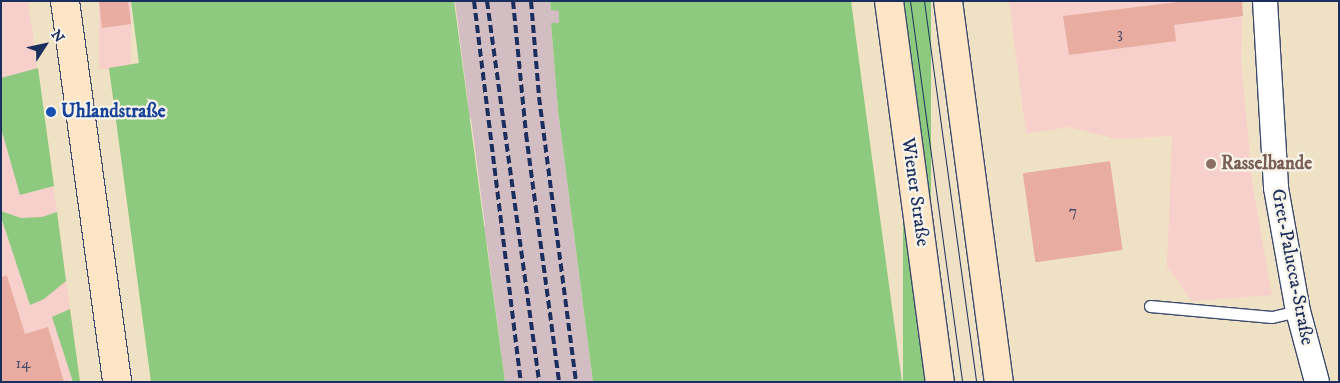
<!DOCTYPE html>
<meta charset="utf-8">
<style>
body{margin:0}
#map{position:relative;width:1340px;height:383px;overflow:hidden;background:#efe1c3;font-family:"IM FELL DW Pica",serif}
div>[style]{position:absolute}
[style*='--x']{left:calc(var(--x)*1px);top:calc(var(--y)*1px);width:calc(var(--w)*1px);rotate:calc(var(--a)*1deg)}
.built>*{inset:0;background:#f7d0cb;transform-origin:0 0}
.industrial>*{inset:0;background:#d2bec2}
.green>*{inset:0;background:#8dc97e;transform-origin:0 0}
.building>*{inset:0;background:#e8aca0;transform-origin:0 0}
.roads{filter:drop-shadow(1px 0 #3b4a6d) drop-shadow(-1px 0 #3b4a6d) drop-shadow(0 1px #3b4a6d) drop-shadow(0 -1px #3b4a6d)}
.lane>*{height:11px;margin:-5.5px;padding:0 5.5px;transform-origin:5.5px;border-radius:5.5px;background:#fff}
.street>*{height:24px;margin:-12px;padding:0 12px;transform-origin:12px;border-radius:12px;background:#fff}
.secondary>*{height:28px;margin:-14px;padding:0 14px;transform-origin:14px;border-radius:14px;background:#fee5c5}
.tram>*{height:1px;margin:-0.5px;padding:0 0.5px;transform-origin:0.5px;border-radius:0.5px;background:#1b2f5e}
.rail>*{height:4px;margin-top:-2px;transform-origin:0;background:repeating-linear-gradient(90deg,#1b2f5e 0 8px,transparent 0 12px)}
.dots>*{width:14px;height:14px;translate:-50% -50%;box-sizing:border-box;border:2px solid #f7f3e8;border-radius:50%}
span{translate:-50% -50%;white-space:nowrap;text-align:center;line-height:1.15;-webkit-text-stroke:4.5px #f7f3e8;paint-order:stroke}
.number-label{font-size:16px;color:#4e4e6e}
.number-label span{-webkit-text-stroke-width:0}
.transit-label{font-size:19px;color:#164399;font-weight:700}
.left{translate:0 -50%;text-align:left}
.education-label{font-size:19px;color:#785e54;font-weight:700}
.street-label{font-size:19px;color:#1b2f5e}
.frame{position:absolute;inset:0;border:2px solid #1b2f5e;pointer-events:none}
.north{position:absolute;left:20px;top:20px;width:50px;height:50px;-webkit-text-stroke:4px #f7f3e8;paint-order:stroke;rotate:55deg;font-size:14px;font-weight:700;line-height:20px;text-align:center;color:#1b2f5e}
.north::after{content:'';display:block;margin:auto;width:18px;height:22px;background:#1b2f5e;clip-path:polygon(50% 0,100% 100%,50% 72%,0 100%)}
</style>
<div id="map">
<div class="built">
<div style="clip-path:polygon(1px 1px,28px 1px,80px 382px,1px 382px)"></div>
<div style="left:99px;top:1px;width:32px;height:68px"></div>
<div style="clip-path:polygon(1009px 1px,1242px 1px,1241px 62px,1253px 188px,1272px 295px,1192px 301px,1167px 267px,1172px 136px,1116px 139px,1069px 127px,1026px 134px)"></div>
</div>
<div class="industrial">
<div style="clip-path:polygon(455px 1px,550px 1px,551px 10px,559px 10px,559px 23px,551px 23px,558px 110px,593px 382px,505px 382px,487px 243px,481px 243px,479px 228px,485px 226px,471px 118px,464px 119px,468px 103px)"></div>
</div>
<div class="green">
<div style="clip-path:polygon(131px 1px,454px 1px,505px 382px,151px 382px,109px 68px,139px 63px)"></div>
<div style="clip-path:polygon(550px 1px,851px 1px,902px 382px,593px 382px,558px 110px,551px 23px,559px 23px,559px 11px,551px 10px)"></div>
<div style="left:903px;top:1px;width:28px;height:384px"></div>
<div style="clip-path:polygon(38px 68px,54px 186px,20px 195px,1px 128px,1px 78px)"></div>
<div style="clip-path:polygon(1px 211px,21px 218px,42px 217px,57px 212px,66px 281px,44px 299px,30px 305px,1px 217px)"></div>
<div style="clip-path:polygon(70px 309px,80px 382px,73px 382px,52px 317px)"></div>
</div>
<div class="building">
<div style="clip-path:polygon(99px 1px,128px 1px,131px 24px,102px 28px)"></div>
<div style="clip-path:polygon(1186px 1px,1242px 1px,1243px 16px,1174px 25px,1176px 41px,1069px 55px,1063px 16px)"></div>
<div style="left:1110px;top:161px;width:90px;height:88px;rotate:82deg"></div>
<div style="clip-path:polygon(7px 276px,25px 334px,48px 327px,64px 382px,1px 382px,1px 277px)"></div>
</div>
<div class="roads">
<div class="lane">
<div style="--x:1150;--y:306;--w:122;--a:5.2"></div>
<div style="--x:1272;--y:317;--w:27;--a:-13"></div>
</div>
<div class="street">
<div style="--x:1265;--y:1;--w:187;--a:86.6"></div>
<div style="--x:1276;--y:188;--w:125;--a:79.9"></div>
<div style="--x:1298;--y:311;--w:73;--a:75"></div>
</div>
<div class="secondary">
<div style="--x:65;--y:1;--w:385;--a:82.2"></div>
<div style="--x:889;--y:1;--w:384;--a:82.4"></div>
<div style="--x:948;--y:1;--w:384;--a:82.4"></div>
</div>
</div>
<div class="tram">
<div style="--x:910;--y:1;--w:385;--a:82.2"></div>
<div style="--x:924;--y:1;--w:385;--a:82.2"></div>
</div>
<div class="rail">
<div style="--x:474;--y:1;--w:384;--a:83"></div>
<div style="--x:487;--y:1;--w:385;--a:82.2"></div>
<div style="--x:513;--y:1;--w:134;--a:84.4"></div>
<div style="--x:526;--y:134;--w:250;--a:82.4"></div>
<div style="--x:531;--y:1;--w:96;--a:85.2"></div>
<div style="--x:539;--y:97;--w:287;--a:82.6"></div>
</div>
<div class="dots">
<div style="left:51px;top:112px;background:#1a4fb4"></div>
<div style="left:1211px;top:164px;background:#8d6e63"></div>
</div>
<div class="number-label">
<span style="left:1120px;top:33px">3</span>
<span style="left:1073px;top:211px">7</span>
<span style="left:23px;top:363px">14</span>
</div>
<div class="transit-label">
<span class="left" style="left:61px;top:112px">Uhlandstraße</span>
</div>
<div class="education-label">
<span class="left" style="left:1221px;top:164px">Rasselbande</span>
</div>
<div class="street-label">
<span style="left:915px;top:192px;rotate:82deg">Wiener Straße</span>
<span style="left:1292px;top:267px;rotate:79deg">Gret-Palucca-Straße</span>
</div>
<div class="frame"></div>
<div class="north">N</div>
</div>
